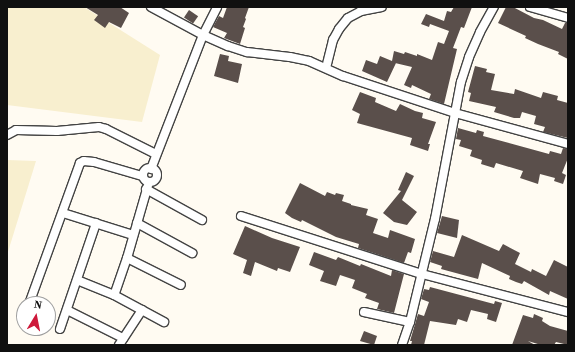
<!DOCTYPE html>
<style>
body{margin:0}
#map{position:relative;width:575px;height:352px;overflow:hidden;background:#fffbf2;font-family:"Source Serif 4",serif}
div>[style]{position:absolute}
[style*='--x']{left:calc(var(--x)*1px);top:calc(var(--y)*1px);width:calc(var(--w)*1px);rotate:calc(var(--a)*1deg)}
.farmland>*{inset:0;background:#f8efcf}
.building>*{inset:0;background:#5a4f4b;transform-origin:0 0}
.roads{filter:drop-shadow(1px 0 #434343) drop-shadow(-1px 0 #434343) drop-shadow(0 1px #434343) drop-shadow(0 -1px #434343)}
.street>*{height:8px;margin:-4px;padding:0 4px;transform-origin:4px;border-radius:4px;background:#fff}
.street>.ring{margin:-4px;padding:0;box-sizing:content-box;background:none;border:8px solid #fff;border-radius:50%}
span{translate:-50% -50%;white-space:nowrap;text-align:center;line-height:1.15;-webkit-text-stroke:4px #fff;paint-order:stroke}
.frame{position:absolute;inset:0;border:8px solid #101010;pointer-events:none}
.north{position:absolute;left:16px;top:296px;width:40px;height:40px;box-sizing:border-box;background:#fff;border:1px solid #9f9f9f;border-radius:50%;rotate:10deg;font-size:11px;font-weight:700;line-height:16px;text-align:center;color:#101010}
.north::after{content:'';display:block;margin:auto;width:14px;height:18px;background:#ce193a;clip-path:polygon(50% 0,100% 100%,50% 72%,0 100%)}
</style>
<div id="map">
<div class="farmland">
<div style="clip-path:polygon(7px 7px,84px 7px,160px 55px,142px 122px,7px 105px)"></div>
<div style="clip-path:polygon(7px 160px,36px 161px,7px 255px)"></div>
</div>
<div class="building">
<div style="clip-path:polygon(85px 7px,120px 7px,129px 13px,121px 28px,109px 22px,105px 28px,94px 20px,98px 15px)"></div>
<div style="clip-path:polygon(227px 7px,249px 7px,245px 18px,246px 19px,243px 27px,245px 28px,240px 44px,224px 38px,227px 33px,213px 27px,219px 16px,223px 18px)"></div>
<div style="clip-path:polygon(454px 7px,472px 7px,464px 28px,461px 27px,453px 48px,457px 49px,444px 104px,429px 99px,431px 94px,412px 85px,411px 88px,404px 85px,412px 67px,395px 63px,396px 63px,387px 82px,362px 71px,366px 60px,377px 64px,380px 56px,392px 61px,394px 51px,404px 54px,405px 52px,417px 56px,417px 54px,432px 60px,438px 42px,444px 44px,449px 31px,430px 24px,429px 27px,421px 24px,426px 14px,444px 21px,447px 11px,451px 12px)"></div>
<div style="clip-path:polygon(506px 7px,513px 7px,534px 18px,543px 20px,562px 29px,565px 23px,568px 23px,568px 59px,558px 54px,559px 52px,538px 44px,525px 38px,526px 36px,498px 23px)"></div>
<div style="left:189px;top:10px;width:11px;height:9px;rotate:34deg"></div>
<div style="clip-path:polygon(220px 54px,229px 56px,228px 61px,242px 64px,238px 83px,214px 76px)"></div>
<div style="clip-path:polygon(475px 66px,487px 69px,486px 72px,495px 74px,491px 90px,514px 94px,515px 89px,541px 98px,543px 92px,558px 96px,557px 100px,568px 103px,568px 138px,543px 132px,545px 127px,534px 124px,536px 116px,522px 112px,520px 118px,514px 118px,494px 112px,496px 107px,469px 101px,471px 93px,468px 92px)"></div>
<div style="clip-path:polygon(360px 92px,376px 98px,375px 102px,396px 111px,400px 104px,415px 111px,423px 113px,422px 118px,436px 122px,428px 144px,430px 144px,428px 151px,410px 145px,412px 138px,357px 123px,360px 114px,352px 110px)"></div>
<div style="clip-path:polygon(458px 128px,476px 133px,477px 130px,484px 132px,483px 136px,549px 154px,550px 151px,561px 154px,563px 148px,568px 149px,568px 158px,562px 173px,566px 175px,563px 184px,554px 181px,555px 178px,540px 174px,538px 184px,520px 178px,523px 171px,496px 163px,494px 168px,481px 164px,482px 160px,470px 156px,472px 150px,459px 146px,461px 140px,456px 139px)"></div>
<div style="clip-path:polygon(406px 172px,414px 176px,402px 200px,417px 212px,407px 225px,394px 222px,383px 213px,401px 191px,398px 190px)"></div>
<div style="clip-path:polygon(300px 183px,325px 196px,327px 192px,335px 195px,336px 193px,344px 195px,342px 201px,351px 204px,351px 205px,368px 209px,366px 215px,378px 219px,373px 233px,388px 238px,390px 230px,415px 239px,411px 253px,408px 252px,404px 263px,358px 248px,359px 244px,336px 237px,302px 220px,301px 222px,292px 218px,285px 213px)"></div>
<div style="clip-path:polygon(442px 216px,459px 220px,457px 238px,437px 233px)"></div>
<div style="clip-path:polygon(245px 226px,272px 238px,300px 247px,290px 272px,278px 268px,277px 271px,255px 262px,251px 276px,243px 273px,247px 260px,233px 254px)"></div>
<div style="clip-path:polygon(462px 235px,499px 251px,503px 244px,520px 253px,515px 264px,531px 272px,532px 269px,546px 276px,554px 260px,568px 267px,568px 299px,550px 291px,549px 295px,524px 281px,522px 284px,516px 282px,509px 279px,510px 276px,482px 263px,478px 279px,441px 269px,442px 266px,430px 262px,433px 251px,454px 257px)"></div>
<div style="clip-path:polygon(314px 252px,336px 260px,338px 257px,360px 266px,361px 264px,391px 276px,392px 270px,404px 274px,394px 313px,377px 309px,379px 303px,365px 298px,367px 294px,352px 288px,355px 280px,340px 275px,336px 286px,320px 281px,324px 271px,309px 265px)"></div>
<div style="clip-path:polygon(430px 287px,494px 304px,495px 301px,502px 303px,496px 322px,487px 319px,488px 314px,471px 310px,467px 322px,458px 319px,456px 325px,430px 321px,424px 345px,411px 345px,412px 341px,410px 341px,418px 314px,424px 316px,429px 302px,421px 299px,424px 289px,429px 290px)"></div>
<div style="clip-path:polygon(534px 314px,543px 318px,542px 321px,550px 326px,568px 331px,568px 345px,556px 342px,554px 345px,541px 345px,528px 341px,535px 345px,512px 345px,523px 315px,533px 318px)"></div>
<div style="clip-path:polygon(364px 331px,377px 336px,374px 345px,360px 341px)"></div>
</div>
<div class="roads">
<div class="street">
<div style="--x:151;--y:7;--w:59;--a:28.3"></div>
<div style="--x:203;--y:35;--w:27;--a:24"></div>
<div style="--x:228;--y:46;--w:20;--a:18"></div>
<div style="--x:247;--y:52;--w:43;--a:6.6"></div>
<div style="--x:290;--y:57;--w:19;--a:12"></div>
<div style="--x:309;--y:61;--w:37;--a:24"></div>
<div style="--x:343;--y:76;--w:118;--a:18.3"></div>
<div style="--x:455;--y:113;--w:117;--a:15.3"></div>
<div style="--x:530;--y:7;--w:40;--a:16"></div>
<div style="--x:326;--y:68;--w:29;--a:-76"></div>
<div style="--x:333;--y:40;--w:13;--a:-61"></div>
<div style="--x:339;--y:29;--w:14;--a:-51"></div>
<div style="--x:348;--y:18;--w:15;--a:-28"></div>
<div style="--x:361;--y:11;--w:21;--a:-11"></div>
<div style="--x:7;--y:135;--w:10;--a:-29"></div>
<div style="--x:16;--y:130;--w:41;--a:1.4"></div>
<div style="--x:57;--y:131;--w:42;--a:-5.4"></div>
<div style="--x:99;--y:127;--w:7;--a:16"></div>
<div style="--x:106;--y:129;--w:56;--a:26.6"></div>
<div class="ring" style="left:143px;top:168px;width:6px;height:6px"></div>
<div style="--x:151;--y:169;--w:144;--a:-68.8"></div>
<div style="--x:203;--y:35;--w:31;--a:-63"></div>
<div style="--x:149;--y:182;--w:79;--a:106.1"></div>
<div style="--x:127;--y:258;--w:39;--a:109"></div>
<div style="--x:114;--y:295;--w:57;--a:28.4"></div>
<div style="--x:146;--y:189;--w:64;--a:29"></div>
<div style="--x:63;--y:213;--w:73;--a:17.4"></div>
<div style="--x:241;--y:216;--w:190;--a:17.8"></div>
<div style="--x:422;--y:274;--w:151;--a:14.6"></div>
<div style="--x:137;--y:223;--w:63;--a:28.6"></div>
<div style="--x:127;--y:258;--w:60;--a:26.6"></div>
<div style="--x:77;--y:280;--w:40;--a:22"></div>
<div style="--x:29;--y:304;--w:150;--a:-70.1"></div>
<div style="--x:80;--y:163;--w:4;--a:-27"></div>
<div style="--x:84;--y:161;--w:10;--a:6"></div>
<div style="--x:94;--y:162;--w:50;--a:16.3"></div>
<div style="--x:67;--y:310;--w:63;--a:26.6"></div>
<div style="--x:364;--y:312;--w:47;--a:12.3"></div>
<div style="--x:23;--y:319;--w:3;--a:-72"></div>
<div style="--x:60;--y:329;--w:112;--a:-71.2"></div>
<div style="--x:119;--y:345;--w:42;--a:-56.7"></div>
<div style="--x:402;--y:345;--w:24;--a:-71"></div>
<div style="--x:410;--y:322;--w:106;--a:-76.4"></div>
<div style="--x:435;--y:219;--w:139;--a:-79.3"></div>
<div style="--x:461;--y:82;--w:26;--a:-72"></div>
<div style="--x:469;--y:57;--w:27;--a:-66"></div>
<div style="--x:480;--y:32;--w:29;--a:-61"></div>
</div>
</div>
<div class="frame"></div>
<div class="north">N</div>
</div>
